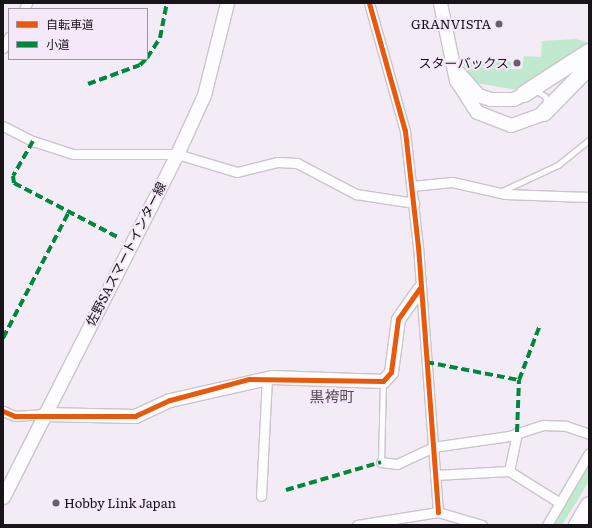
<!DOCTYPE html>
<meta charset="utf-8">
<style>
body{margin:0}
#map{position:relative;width:592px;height:528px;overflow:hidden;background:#f3ecf6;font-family:Literata,"Noto Sans JP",serif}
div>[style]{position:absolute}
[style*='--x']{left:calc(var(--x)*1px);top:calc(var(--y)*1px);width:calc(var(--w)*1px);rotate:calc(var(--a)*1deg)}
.green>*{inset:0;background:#c0e9d0}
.roads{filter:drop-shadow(1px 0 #cac5cc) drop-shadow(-1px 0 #cac5cc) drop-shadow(0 1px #cac5cc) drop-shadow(0 -1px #cac5cc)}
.lane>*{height:4.5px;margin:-2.25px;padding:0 2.25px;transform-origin:2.25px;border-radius:2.25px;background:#fdfcfe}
.street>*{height:9px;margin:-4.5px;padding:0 4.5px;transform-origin:4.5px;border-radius:4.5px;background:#fdfcfe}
.secondary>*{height:13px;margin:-6.5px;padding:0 6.5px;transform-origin:6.5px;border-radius:6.5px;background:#fdfcfe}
.highway>*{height:16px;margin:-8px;padding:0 8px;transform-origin:8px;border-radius:8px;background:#fdfcfe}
.quiet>*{height:4px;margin-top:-2px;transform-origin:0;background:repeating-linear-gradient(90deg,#00873e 0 8px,transparent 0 12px)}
.cycleway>*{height:5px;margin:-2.5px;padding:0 2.5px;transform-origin:2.5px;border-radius:2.5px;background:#e8590c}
.dots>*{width:11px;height:11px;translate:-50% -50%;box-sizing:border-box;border:2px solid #f5e9f9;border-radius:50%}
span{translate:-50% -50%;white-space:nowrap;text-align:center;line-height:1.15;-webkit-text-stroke:4px #f5e9f9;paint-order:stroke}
.poi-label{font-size:13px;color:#181419}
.right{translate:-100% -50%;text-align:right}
.left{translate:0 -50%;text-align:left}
.street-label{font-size:13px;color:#181419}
.quarter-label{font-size:15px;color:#544a57}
.frame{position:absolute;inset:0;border:4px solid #181419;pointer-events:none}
.legend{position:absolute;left:8px;top:8px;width:140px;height:52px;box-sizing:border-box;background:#f5e9f9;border:1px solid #9d949f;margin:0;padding:5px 7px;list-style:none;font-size:12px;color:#181419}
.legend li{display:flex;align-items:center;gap:8px;height:20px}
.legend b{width:20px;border:1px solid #9d949f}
</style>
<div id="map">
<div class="green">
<div style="clip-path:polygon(576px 39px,589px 43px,581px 52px,517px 90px,476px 83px,461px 61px,511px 62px,511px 69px,522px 69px,524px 56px,541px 57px,542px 41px)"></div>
<div style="clip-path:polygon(589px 458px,589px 481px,577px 501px,562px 525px,548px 525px)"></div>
</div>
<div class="roads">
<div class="lane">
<div style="--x:537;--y:91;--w:9;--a:32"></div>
<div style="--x:545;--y:96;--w:8;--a:67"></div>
<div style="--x:500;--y:192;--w:64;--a:-25"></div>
<div style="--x:558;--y:165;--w:40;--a:-39"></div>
<div style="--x:381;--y:462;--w:80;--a:-88.6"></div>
</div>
<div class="street">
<div style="--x:369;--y:3;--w:133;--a:74.3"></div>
<div style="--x:405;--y:131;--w:116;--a:83.6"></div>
<div style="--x:418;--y:246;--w:267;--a:85.7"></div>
<div style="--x:24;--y:9;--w:7;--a:-63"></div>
<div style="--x:3;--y:48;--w:13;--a:-61"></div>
<div style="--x:3;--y:126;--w:34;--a:27"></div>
<div style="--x:33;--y:141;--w:42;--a:18"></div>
<div style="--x:73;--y:154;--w:104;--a:0"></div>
<div style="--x:177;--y:154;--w:63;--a:16.7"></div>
<div style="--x:237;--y:172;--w:41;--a:-14"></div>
<div style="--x:277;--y:162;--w:20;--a:3"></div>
<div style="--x:297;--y:163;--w:67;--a:27.7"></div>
<div style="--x:356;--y:194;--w:59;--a:8.8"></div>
<div style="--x:412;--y:186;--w:40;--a:-5.7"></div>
<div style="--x:452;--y:182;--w:54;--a:12.8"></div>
<div style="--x:505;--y:194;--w:84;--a:2"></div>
<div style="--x:3;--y:411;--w:13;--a:23"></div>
<div style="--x:15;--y:416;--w:29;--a:-4"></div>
<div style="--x:381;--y:462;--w:16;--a:7"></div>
<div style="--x:397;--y:464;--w:40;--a:-25"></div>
<div style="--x:433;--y:447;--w:77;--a:-8.2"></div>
<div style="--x:509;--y:436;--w:36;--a:-18"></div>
<div style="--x:543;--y:425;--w:23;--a:2"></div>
<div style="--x:566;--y:426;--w:24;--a:19"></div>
<div style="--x:509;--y:471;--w:40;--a:-78"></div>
<div style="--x:435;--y:475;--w:74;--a:-3.1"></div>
<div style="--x:509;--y:471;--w:60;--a:32.1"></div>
<div style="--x:261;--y:496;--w:118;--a:-87.1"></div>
<div style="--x:357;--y:525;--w:82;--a:-9.1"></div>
<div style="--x:438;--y:512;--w:46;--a:16.5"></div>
<div style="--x:547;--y:525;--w:83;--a:-59.7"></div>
</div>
<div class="secondary">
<div style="--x:440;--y:3;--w:79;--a:78.3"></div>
<div style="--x:456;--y:80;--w:38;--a:57"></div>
<div style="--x:477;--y:112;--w:36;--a:21"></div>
<div style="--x:511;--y:125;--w:35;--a:-20"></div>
<div style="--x:459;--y:73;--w:29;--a:49"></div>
<div style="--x:478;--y:95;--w:13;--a:18"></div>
<div style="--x:490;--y:99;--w:23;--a:0"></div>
<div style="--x:513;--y:99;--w:12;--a:-24"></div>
<div style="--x:44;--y:414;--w:91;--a:1.3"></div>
<div style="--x:135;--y:416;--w:38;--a:-25"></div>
<div style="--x:170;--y:400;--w:105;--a:-12.7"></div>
<div style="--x:272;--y:377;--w:111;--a:2.1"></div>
<div style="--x:383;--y:381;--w:12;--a:-48"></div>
<div style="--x:391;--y:372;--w:53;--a:-82.5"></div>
<div style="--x:398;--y:319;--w:37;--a:-55"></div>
<div style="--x:3;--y:497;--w:385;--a:-63.1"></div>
<div style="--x:177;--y:154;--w:65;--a:-65.4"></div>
<div style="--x:204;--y:95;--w:95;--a:-76"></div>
</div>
<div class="highway">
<div style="--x:524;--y:94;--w:77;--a:-32.9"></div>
<div style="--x:544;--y:113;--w:64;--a:-45.6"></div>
<div style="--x:577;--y:525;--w:23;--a:-59"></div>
</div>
</div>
<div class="quiet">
<div style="--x:147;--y:58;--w:24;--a:-57"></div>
<div style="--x:160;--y:38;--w:36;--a:-79"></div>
<div style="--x:88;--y:84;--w:55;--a:-20.1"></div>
<div style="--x:140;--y:65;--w:8;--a:-45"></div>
<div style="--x:33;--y:141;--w:40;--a:119.7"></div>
<div style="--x:13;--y:176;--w:7;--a:82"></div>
<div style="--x:14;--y:183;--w:119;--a:27.6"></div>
<div style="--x:3;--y:338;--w:142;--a:-62.4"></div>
<div style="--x:426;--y:362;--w:95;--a:11"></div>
<div style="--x:517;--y:432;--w:52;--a:-87.8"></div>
<div style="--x:519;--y:380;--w:59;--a:-69.1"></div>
<div style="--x:286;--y:490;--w:99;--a:-16.4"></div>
</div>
<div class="cycleway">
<div style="--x:369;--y:3;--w:133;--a:74.3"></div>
<div style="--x:405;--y:131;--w:116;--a:83.6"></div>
<div style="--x:418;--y:246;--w:267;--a:85.7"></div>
<div style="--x:3;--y:411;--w:13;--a:23"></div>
<div style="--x:15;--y:416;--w:120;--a:0"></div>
<div style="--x:135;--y:416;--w:38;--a:-25"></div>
<div style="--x:170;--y:400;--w:82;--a:-14.9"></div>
<div style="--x:249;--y:379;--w:134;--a:0.9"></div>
<div style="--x:383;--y:381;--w:12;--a:-48"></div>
<div style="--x:391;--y:372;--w:53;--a:-82.5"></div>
<div style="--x:398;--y:319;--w:37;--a:-55"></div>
</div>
<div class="dots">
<div style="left:499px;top:24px;background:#656066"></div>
<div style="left:517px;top:63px;background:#656066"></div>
<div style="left:56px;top:503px;background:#656066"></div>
</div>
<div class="poi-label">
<span class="right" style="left:491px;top:24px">GRANVISTA</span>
<span class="right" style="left:509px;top:63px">スターバックス</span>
<span class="left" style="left:64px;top:503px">Hobby Link Japan</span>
</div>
<div class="street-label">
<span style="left:126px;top:254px;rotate:-63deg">佐野SAスマートインター線</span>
</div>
<div class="quarter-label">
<span style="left:332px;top:396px">黒袴町</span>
</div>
<div class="frame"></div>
<ul class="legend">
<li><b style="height:5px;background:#e8590c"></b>自転車道</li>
<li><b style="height:5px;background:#00873e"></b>小道</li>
</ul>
</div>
